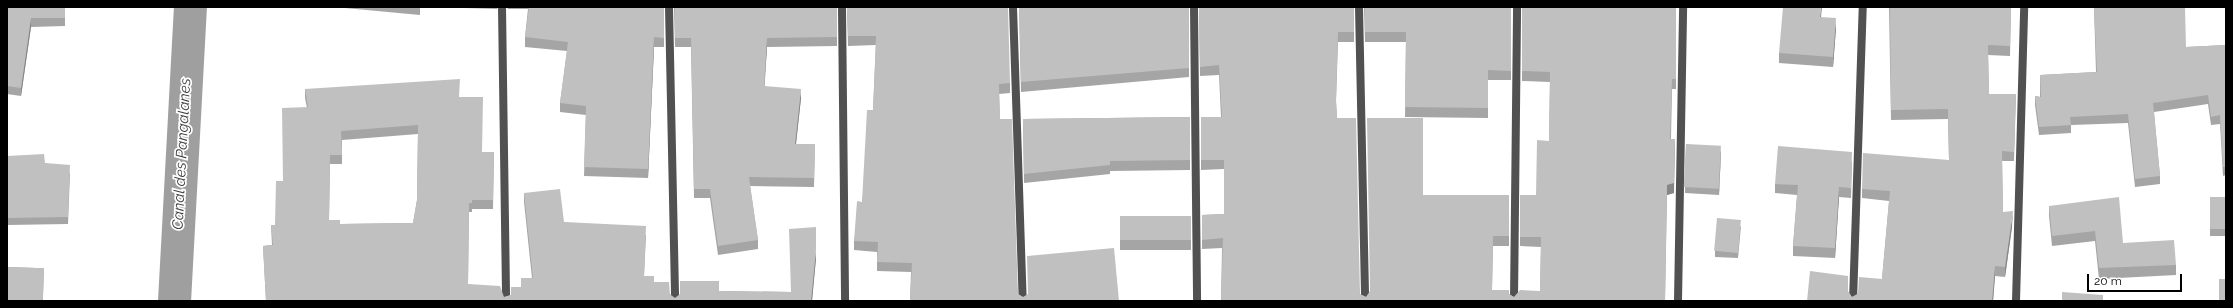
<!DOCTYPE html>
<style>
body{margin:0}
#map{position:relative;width:2233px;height:308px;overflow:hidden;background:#fff;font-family:Raleway,sans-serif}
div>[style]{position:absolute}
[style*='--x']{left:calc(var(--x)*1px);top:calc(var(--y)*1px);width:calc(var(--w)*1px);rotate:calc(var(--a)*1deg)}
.canal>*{height:33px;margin:-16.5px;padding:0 16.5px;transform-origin:16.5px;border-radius:16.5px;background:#9f9f9f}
.street>*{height:8px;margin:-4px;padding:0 4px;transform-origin:4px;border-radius:4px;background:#515151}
.wall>*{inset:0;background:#a5a5a5;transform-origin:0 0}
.shaded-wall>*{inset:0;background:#868686}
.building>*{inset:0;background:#c0c0c0;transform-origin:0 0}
span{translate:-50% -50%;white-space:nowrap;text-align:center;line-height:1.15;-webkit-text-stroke:3.5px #fff;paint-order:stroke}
.water-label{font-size:15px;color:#404040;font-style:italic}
.frame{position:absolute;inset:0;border:8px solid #000;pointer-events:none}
.scale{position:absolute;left:2087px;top:274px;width:95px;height:18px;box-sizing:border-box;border:2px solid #000;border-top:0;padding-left:5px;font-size:12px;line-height:14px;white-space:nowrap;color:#000;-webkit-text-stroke:3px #fff;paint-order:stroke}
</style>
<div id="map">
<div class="canal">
<div style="--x:174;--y:301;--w:294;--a:-86.9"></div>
</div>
<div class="street">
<div style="--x:502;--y:7;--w:294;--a:89.2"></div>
<div style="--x:669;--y:7;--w:294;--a:88.8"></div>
<div style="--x:842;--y:7;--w:294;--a:89.4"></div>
<div style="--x:1013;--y:7;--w:294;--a:88.1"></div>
<div style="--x:1194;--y:7;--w:294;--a:89.4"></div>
<div style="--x:1359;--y:7;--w:294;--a:88.8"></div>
<div style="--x:1514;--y:301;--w:294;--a:-89.4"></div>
<div style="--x:1678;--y:301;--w:294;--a:-89"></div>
<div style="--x:1853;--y:301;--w:294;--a:-88.1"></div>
<div style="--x:2016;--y:301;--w:294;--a:-88.4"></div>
</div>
<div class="wall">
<div style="clip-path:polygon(7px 7px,65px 7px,65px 26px,31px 27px,21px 96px,7px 94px)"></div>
<div style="clip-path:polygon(334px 7px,420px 7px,420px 15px)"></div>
<div style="clip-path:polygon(431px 7px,498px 7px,497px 9px)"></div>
<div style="clip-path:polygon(507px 7px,664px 7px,664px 47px,654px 47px,648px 178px,584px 176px,586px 115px,560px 112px,560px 103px,567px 51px,525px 47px,525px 37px,528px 9px,508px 9px)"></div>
<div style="clip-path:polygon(674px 7px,837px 7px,837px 46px,767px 47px,764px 86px,801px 98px,796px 144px,815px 144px,814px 187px,750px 186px,758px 240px,758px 249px,718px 255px,710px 198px,694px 198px,691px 47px,675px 47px)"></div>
<div style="clip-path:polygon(847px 7px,1010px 83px,1010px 93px,999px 94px,1000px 119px,1018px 294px,1023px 297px,1119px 301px,910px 301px,911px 272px,877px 271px,877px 252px,854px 250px,854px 241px,862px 202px,873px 110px,876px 45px,848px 46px)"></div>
<div style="clip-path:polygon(1019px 7px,1189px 7px,1189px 77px,1021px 92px)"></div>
<div style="clip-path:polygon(1199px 7px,1354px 7px,1354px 42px,1338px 42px,1336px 102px,1337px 118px,1360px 294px,1366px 297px,1370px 292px,1423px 195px,1509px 195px,1509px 246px,1493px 246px,1492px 290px,1509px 294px,1514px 297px,1540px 291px,1541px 247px,1520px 246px,1520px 195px,1536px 195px,1549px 141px,1550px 82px,1522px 81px,1522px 7px,1676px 7px,1676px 89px,1672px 89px,1671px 139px,1674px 193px,1667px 195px,1665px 301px,1221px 301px,1222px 248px,1202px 249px,1202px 215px,1224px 214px,1224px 169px,1201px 170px,1201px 117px,1221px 117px,1219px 75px,1200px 76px)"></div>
<div style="clip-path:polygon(1364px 7px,1511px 7px,1511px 80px,1488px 80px,1488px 118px,1405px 117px,1406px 42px,1365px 42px)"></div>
<div style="clip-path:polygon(1889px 7px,2011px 7px,2010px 56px,1988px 55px,1989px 94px,2016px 94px,2014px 161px,2002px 161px,2003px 212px,2012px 227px,2005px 277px,1995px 276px,1993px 301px,1807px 301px,1848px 292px,1852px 297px,1882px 279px,1889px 201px,1862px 198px,1862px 189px,1949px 160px,1948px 119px,1891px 120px)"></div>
<div style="clip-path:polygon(2094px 8px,2186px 47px,2226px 45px,2226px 175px,2223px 176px,2220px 124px,2211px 125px,2208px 104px,2154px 112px,2160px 176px,2160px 184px,2135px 187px,2128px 123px,2071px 125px,2071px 133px,2039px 135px,2035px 105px,2035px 96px,2040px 97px,2040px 75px,2096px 72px)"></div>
<div style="clip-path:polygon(1821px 17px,1836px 28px,1833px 67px,1779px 63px,1779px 53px)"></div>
<div style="clip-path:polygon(evenodd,305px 89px,459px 97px,482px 152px,494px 152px,493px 209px,472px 209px,472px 212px,469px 212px,468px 284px,504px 297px,511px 295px,532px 278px,524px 202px,524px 193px,564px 222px,646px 235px,644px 276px,654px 282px,675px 298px,719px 291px,791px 292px,816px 258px,812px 301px,266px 301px,263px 246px,272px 245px,271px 225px,275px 225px,283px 181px,307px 108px,305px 98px,305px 89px,418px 134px,417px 200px,413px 223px,340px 224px,329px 220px,330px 164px,342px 164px,342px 140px,418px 134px)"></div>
<div style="clip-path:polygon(1190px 117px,1190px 170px,1110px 171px,1110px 174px,1024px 183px,1023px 119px)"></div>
<div style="clip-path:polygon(1686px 144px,1721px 152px,1719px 195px,1685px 193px)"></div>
<div style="clip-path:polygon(7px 156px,45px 163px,70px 173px,68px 224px,7px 225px)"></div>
<div style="clip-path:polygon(1852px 162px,1851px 198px,1839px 197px,1835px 258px,1793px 256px,1793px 246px,1797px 195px,1775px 193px,1775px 184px)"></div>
<div style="left:2226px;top:197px;width:39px;height:16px;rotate:90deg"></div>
<div style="clip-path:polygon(2049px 206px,2123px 243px,2176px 265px,2176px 275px,2099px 279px,2095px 241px,2052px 246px,2049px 216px)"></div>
<div style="left:1191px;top:216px;width:34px;height:71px;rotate:90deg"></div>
<div style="clip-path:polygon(1741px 226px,1738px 258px,1715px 257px,1715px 251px)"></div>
<div style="left:7px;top:267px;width:37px;height:34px;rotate:2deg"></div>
</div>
<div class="shaded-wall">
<div style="clip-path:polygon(1821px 7px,1822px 7px,1820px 27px,1820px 17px)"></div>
<div style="clip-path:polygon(31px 18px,31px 27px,21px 96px,21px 88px)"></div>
<div style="clip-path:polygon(1836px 18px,1836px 28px,1833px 67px,1833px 57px)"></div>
<div style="clip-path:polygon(654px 37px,654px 47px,648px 178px,648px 169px)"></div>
<div style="clip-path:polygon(767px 38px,767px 47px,764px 95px,764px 86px)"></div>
<div style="clip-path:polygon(801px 89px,801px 98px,795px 153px,795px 144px)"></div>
<div style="clip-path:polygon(1675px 139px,1674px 193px,1667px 195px,1667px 185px)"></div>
<div style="clip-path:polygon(1721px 146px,1721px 152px,1719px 195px,1719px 189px)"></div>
<div style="clip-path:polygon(1839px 187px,1839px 197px,1835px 258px,1835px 248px)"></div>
<div style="clip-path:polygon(2013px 211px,2012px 227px,2005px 277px,2005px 267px)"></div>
<div style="clip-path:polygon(816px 249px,816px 258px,812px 301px,811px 301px)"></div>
<div style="clip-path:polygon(1995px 266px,1995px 276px,1993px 301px,1992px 301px)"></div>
</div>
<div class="building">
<div style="clip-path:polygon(7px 7px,65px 7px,65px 18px,31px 18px,21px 88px,7px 86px)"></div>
<div style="clip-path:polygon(529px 7px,664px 7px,664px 38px,654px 37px,648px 169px,584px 167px,586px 106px,560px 103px,568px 42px,525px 37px)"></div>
<div style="clip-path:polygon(675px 7px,837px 7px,837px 37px,767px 38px,764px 86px,801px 89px,795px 144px,815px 144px,814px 178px,749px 177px,758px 240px,718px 246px,710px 189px,694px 189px,691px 38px,675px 38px)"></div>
<div style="clip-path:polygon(847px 7px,1008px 7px,1010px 83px,999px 84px,1000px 119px,1012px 119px,1018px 294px,1023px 297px,1028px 294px,1027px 256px,1114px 248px,1119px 301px,910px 301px,912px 263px,877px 262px,878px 242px,854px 241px,857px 201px,862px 202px,867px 110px,873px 110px,876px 36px,848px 36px)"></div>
<div style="clip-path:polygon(1019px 7px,1189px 7px,1189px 68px,1021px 82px)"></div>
<div style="clip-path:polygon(1199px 7px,1354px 7px,1354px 32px,1338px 32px,1336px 99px,1337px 118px,1356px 118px,1360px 294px,1366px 297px,1370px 291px,1367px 118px,1423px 118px,1423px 195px,1509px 195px,1509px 236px,1493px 236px,1492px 290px,1509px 290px,1509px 294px,1514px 297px,1520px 290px,1540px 291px,1541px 237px,1520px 237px,1520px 195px,1536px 195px,1537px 140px,1549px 141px,1550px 72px,1522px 71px,1522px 7px,1676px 7px,1676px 79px,1672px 79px,1670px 139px,1675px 139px,1674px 183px,1667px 185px,1665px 301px,1221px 301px,1223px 238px,1202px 240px,1202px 215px,1224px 214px,1224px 160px,1201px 160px,1201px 117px,1222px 117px,1219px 65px,1200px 67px)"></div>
<div style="clip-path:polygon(1365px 7px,1511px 7px,1511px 71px,1488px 70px,1488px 108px,1405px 107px,1406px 32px,1365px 32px)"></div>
<div style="clip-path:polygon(1783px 7px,1821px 7px,1820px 17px,1836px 18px,1833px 57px,1779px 53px)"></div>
<div style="clip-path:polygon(1890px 7px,2011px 7px,2010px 46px,1988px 45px,1989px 94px,2016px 94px,2014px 152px,2002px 151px,2003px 212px,2013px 211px,2005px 267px,1995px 266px,1992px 301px,1807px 301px,1810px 271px,1848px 276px,1848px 291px,1852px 297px,1858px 294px,1859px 277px,1882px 279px,1890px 191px,1862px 189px,1863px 153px,1949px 160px,1948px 109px,1891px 110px)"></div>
<div style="clip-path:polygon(2130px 7px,2185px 7px,2186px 47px,2226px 45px,2226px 167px,2223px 167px,2220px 115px,2211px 117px,2208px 95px,2153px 103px,2160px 176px,2135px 179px,2128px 114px,2070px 117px,2071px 125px,2039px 127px,2035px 96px,2041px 97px,2040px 75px,2097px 72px,2094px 8px)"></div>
<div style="clip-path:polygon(evenodd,460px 79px,459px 97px,483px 97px,482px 152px,494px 152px,493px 200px,472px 200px,472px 203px,469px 203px,468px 284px,500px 286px,504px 297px,511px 295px,511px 287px,521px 287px,521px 278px,533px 278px,524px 193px,560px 189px,564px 222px,646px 226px,644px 276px,654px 276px,654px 282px,669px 282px,670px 295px,675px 298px,680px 294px,680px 281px,719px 281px,719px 291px,791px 292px,789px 229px,816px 227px,816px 249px,811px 301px,266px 301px,263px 246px,273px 245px,271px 225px,275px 225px,276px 181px,283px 181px,282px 108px,308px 107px,305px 89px,460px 79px,418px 125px,417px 200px,413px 223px,340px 224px,340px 220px,329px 220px,330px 155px,342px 155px,341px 131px,418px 125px)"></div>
<div style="clip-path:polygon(1190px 117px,1190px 160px,1110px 161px,1110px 165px,1024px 174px,1023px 119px)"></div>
<div style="left:1686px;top:144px;width:35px;height:43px;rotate:3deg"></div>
<div style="clip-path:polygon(1778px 146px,1852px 152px,1851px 188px,1839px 187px,1835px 248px,1793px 246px,1798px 185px,1775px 184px)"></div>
<div style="clip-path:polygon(44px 154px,45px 163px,70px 165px,68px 217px,7px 218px,7px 156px)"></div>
<div style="clip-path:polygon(2119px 197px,2123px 243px,2174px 240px,2176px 265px,2099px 268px,2095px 231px,2052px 236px,2049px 206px)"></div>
<div style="left:2226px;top:197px;width:32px;height:16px;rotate:90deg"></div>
<div style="left:1191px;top:216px;width:24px;height:71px;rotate:90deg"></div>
<div style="left:1717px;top:218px;width:24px;height:33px;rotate:5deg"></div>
<div style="left:7px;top:267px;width:37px;height:33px;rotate:2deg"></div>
<div style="left:2219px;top:279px;width:7px;height:22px"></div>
<div style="clip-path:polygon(2062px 292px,2103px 295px,2103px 301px,2062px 301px)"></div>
</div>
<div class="water-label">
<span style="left:182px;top:154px;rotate:-87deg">Canal des Pangalanes</span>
</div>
<div class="frame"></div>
<div class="scale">20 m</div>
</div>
